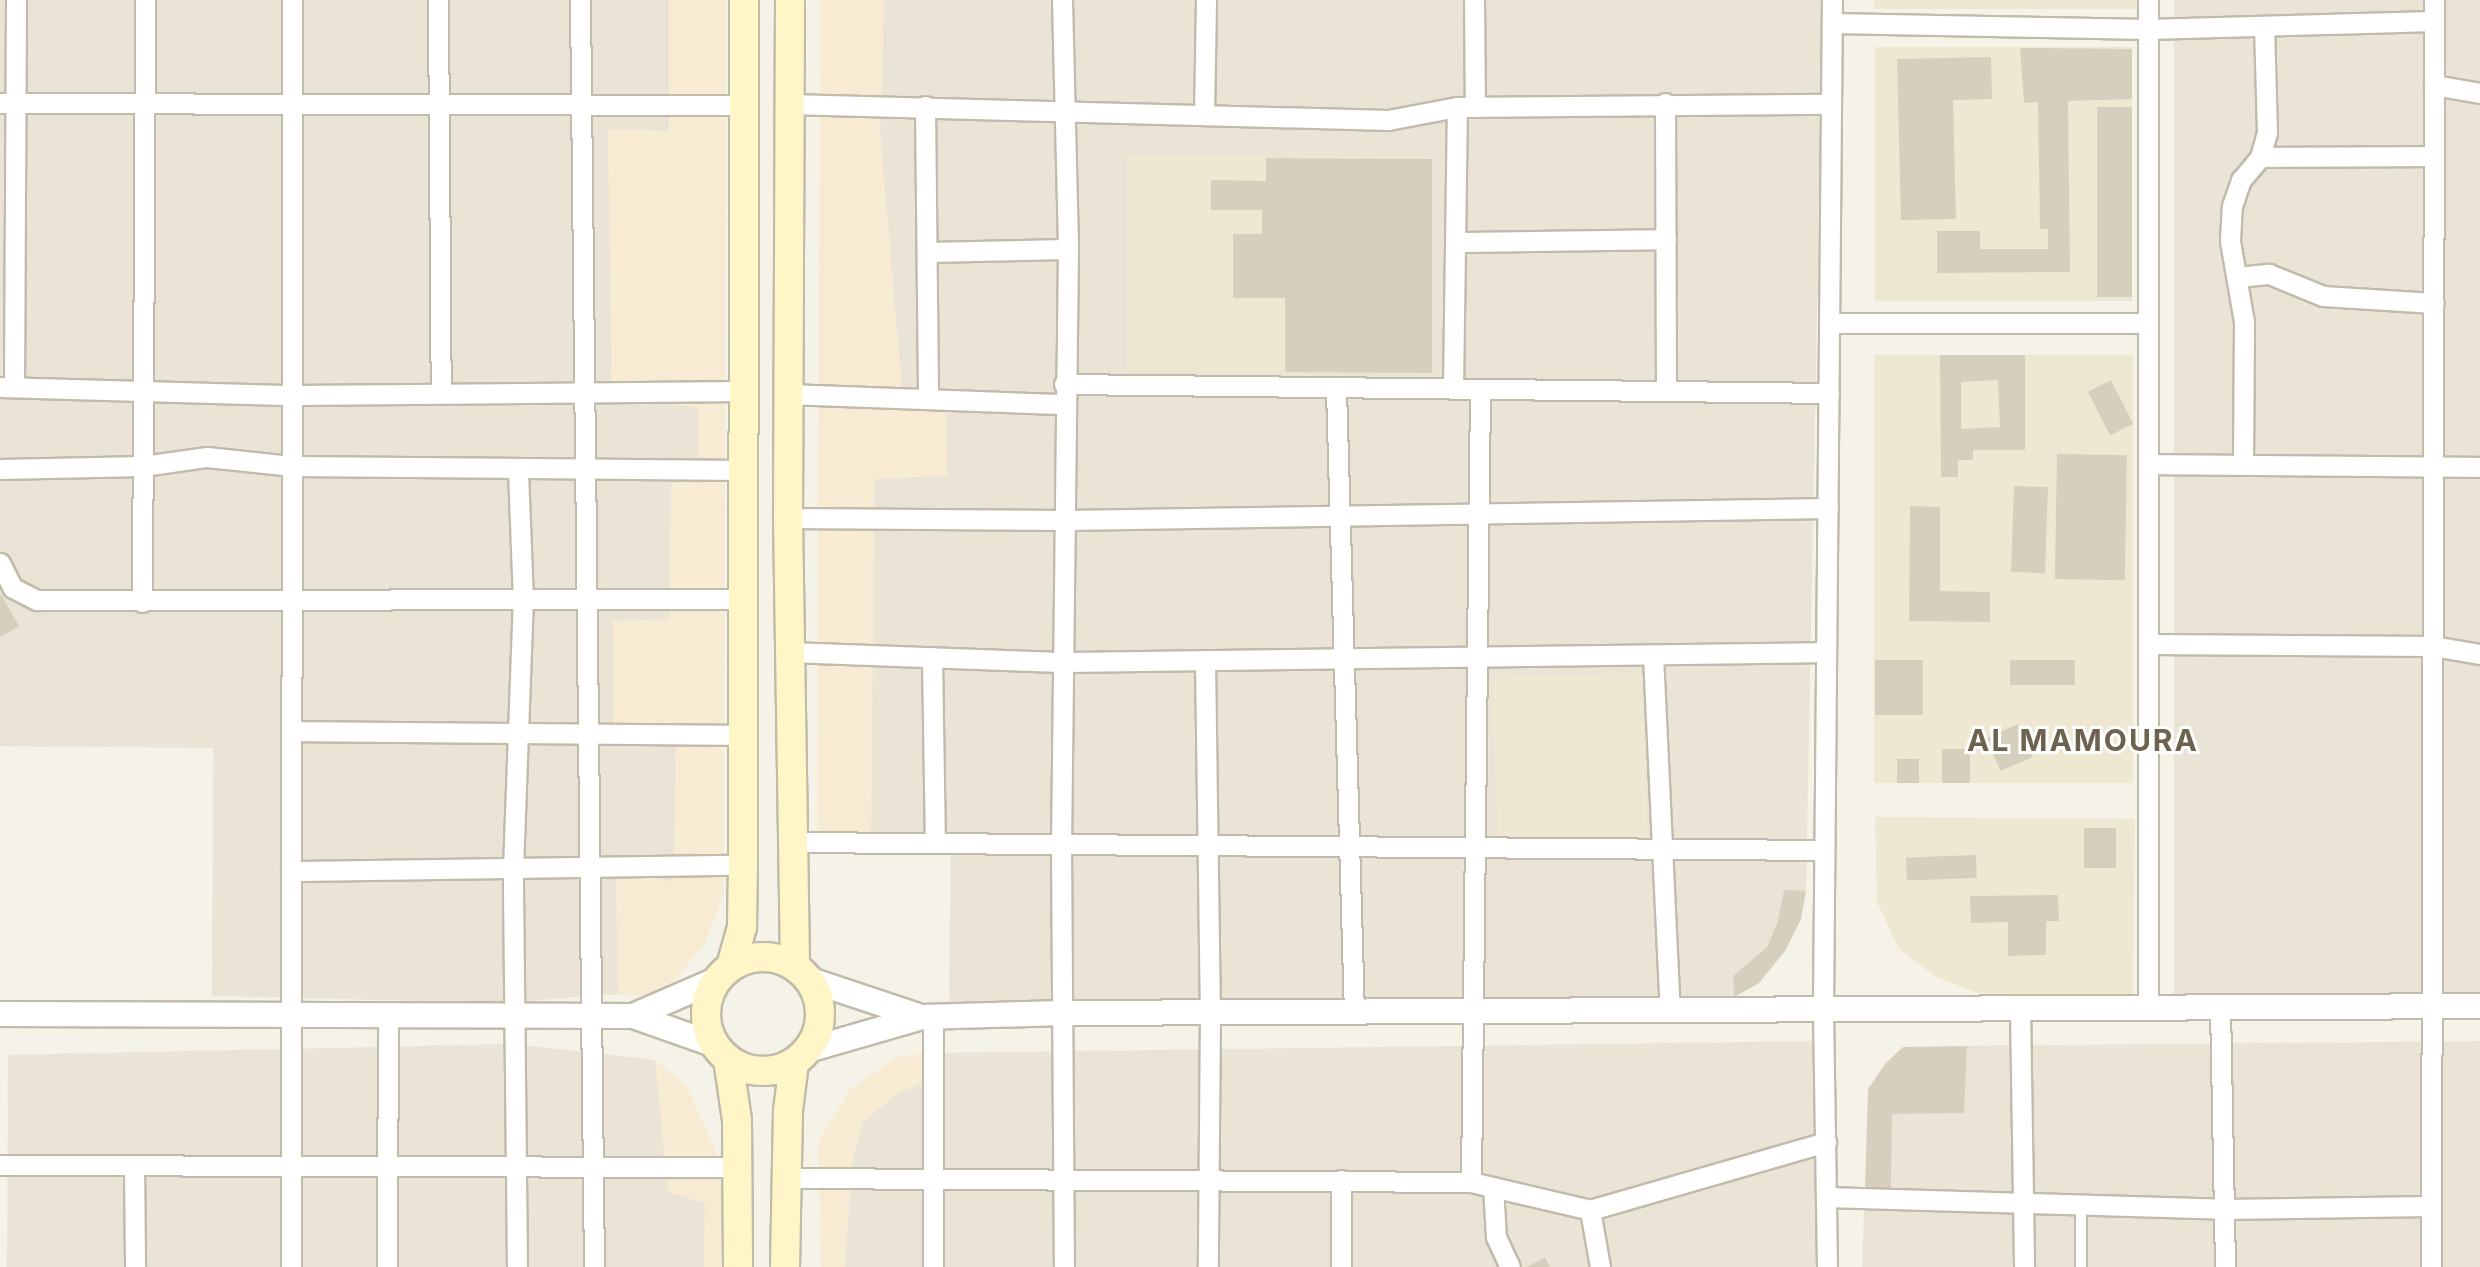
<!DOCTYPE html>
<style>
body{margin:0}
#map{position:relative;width:2480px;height:1267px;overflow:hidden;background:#f5f2e8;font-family:Inter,sans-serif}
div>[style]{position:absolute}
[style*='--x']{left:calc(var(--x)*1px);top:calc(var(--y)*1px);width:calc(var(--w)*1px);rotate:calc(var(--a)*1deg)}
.residential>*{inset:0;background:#e9e4d6;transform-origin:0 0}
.commercial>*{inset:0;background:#f7ebd3}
.education>*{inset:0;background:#eee8d2;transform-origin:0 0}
.building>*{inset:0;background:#d7cfbd;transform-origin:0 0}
.roads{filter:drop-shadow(2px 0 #c1bbaa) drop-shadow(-2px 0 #c1bbaa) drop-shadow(0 2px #c1bbaa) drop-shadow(0 -2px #c1bbaa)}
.service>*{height:10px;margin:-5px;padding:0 5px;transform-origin:5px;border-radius:5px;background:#fff}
.minor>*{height:19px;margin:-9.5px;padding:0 9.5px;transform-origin:9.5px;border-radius:9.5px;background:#fff}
.tertiary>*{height:24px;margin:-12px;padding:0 12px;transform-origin:12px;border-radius:12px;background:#fff}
.secondary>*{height:28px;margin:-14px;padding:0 14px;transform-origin:14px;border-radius:14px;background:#fff6c8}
.secondary>.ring{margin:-14px;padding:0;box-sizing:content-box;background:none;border:28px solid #fff6c8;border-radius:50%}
span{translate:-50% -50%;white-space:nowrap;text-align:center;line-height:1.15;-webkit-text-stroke:6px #fff;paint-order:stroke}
.district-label{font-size:30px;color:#6c624d;font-weight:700;letter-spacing:2px}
</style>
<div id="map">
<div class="residential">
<div style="clip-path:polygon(0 0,669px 0,670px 131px,608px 130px,612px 392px,698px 408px,698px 470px,671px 484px,670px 620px,614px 621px,615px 746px,676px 734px,674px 883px,616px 869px,618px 994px,503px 1003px,212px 996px,213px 748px,0 746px)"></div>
<div style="clip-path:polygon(884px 0,1823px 0,1806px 891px,1784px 891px,1778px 921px,1767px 947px,1733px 976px,1734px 997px,949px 1005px,951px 836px,871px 838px,874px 479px,947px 475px,902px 393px,880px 133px)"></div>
<div style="left:2174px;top:0;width:306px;height:1006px"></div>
<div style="clip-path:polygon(1821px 1041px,1824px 1267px,845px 1267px,852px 1162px,863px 1122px,898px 1093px,933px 1078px,932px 1053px)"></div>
<div style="clip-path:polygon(2480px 1041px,2480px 1267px,1862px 1267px,1865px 1188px,1891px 1188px,1892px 1114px,1964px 1113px,1967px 1046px)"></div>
<div style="clip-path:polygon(514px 1044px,655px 1060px,668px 1192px,705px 1203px,704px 1267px,7px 1267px,8px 1055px)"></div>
</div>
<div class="commercial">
<div style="clip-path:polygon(669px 0,726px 0,724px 893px,705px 943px,670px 986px,652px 996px,618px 994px,616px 869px,674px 882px,676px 735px,614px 746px,613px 621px,670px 619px,671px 484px,698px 470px,698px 408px,612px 392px,608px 129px,669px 131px)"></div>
<div style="clip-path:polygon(820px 0,884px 0,880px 133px,902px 393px,946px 391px,947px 476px,874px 479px,871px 838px,817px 842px)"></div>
<div style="clip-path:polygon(932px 1053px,933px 1078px,898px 1093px,863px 1122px,852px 1162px,845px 1267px,821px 1267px,818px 1142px,849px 1091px,897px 1056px)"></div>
<div style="clip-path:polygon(655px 1060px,687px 1086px,721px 1164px,725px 1267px,704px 1267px,705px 1203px,668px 1192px)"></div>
</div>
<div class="education">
<div style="left:1874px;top:0;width:263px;height:9px"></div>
<div style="left:1875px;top:47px;width:257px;height:254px"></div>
<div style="left:1127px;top:157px;width:305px;height:214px"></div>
<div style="left:1874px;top:355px;width:259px;height:428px"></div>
<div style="left:1642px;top:673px;width:167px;height:150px;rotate:88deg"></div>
<div style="clip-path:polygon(1875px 817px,2135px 819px,2133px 997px,1977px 993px,1936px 977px,1899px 949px,1877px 902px)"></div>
</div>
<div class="building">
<div style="clip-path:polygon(2020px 48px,2132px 49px,2132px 99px,2068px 101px,2070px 272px,1937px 273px,1937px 231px,1980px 231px,1980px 249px,2048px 249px,2048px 229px,2040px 229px,2038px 102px,2024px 103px)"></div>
<div style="clip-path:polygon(1991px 57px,1992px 99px,1953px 100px,1956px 219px,1901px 220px,1897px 59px)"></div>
<div style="left:2097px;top:107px;width:35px;height:190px"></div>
<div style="clip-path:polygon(1266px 158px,1432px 159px,1432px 373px,1285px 372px,1285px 298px,1233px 298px,1233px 234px,1262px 234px,1262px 210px,1211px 210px,1211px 180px,1266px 181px)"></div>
<div style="clip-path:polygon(evenodd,1940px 355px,2025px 355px,2025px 450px,1973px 450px,1973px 460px,1958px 460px,1958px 477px,1941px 477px,1940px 355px,1998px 380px,2000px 427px,1961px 429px,1961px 382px,1998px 380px)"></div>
<div style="left:2111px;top:380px;width:49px;height:26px;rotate:63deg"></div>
<div style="left:2057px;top:454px;width:70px;height:125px;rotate:1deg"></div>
<div style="left:2014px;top:486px;width:34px;height:86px;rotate:2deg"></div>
<div style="clip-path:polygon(1910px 506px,1940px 507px,1940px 591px,1990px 592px,1990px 622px,1909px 621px)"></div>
<div style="clip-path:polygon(0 593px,19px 626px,0 637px)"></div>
<div style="left:1875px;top:660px;width:48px;height:55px"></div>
<div style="left:2075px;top:660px;width:25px;height:65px;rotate:90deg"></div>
<div style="left:2018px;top:724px;width:36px;height:35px;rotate:66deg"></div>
<div style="left:1942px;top:749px;width:28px;height:34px"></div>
<div style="left:1897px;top:759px;width:22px;height:24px"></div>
<div style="left:2084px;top:828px;width:32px;height:40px"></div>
<div style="left:1976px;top:855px;width:23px;height:70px;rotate:88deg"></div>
<div style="clip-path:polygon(1784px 890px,1806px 891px,1801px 919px,1785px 951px,1759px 983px,1734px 997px,1733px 976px,1767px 947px,1778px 921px)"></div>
<div style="clip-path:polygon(2058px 895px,2059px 921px,2046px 921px,2046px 955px,2008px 956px,2008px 922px,1971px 923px,1970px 896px)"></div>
<div style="clip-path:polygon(1967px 1046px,1964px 1113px,1892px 1114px,1891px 1188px,1865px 1188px,1868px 1089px,1885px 1064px,1903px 1047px)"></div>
<div style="clip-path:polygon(1545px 1257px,1550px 1267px,1527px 1267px)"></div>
</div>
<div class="roads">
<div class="service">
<div style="--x:2081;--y:1204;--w:63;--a:90"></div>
</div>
<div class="minor">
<div style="--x:438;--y:0;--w:393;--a:89.6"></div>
<div style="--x:580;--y:0;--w:1267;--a:89.37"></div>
<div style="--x:1062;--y:0;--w:249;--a:88.6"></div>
<div style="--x:1068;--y:249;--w:596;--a:90.67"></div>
<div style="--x:1061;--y:845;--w:422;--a:89.6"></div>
<div style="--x:1474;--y:0;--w:107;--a:89.5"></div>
<div style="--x:1832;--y:23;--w:316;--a:1.1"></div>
<div style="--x:2148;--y:29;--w:286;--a:-1.6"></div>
<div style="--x:2434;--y:85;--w:47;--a:9.9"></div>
<div style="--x:0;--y:103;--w:746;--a:0.15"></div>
<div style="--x:1665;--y:103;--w:288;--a:89.8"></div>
<div style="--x:789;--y:104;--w:599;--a:1.53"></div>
<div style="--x:1388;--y:120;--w:70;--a:-10.7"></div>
<div style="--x:1457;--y:107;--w:374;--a:-0.5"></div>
<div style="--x:925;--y:106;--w:293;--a:89.4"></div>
<div style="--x:1204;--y:115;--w:115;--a:-89"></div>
<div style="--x:2260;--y:157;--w:174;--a:-0.3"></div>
<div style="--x:1455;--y:242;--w:211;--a:-0.8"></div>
<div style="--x:927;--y:252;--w:141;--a:-1.2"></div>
<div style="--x:2238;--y:277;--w:31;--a:-6"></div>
<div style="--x:2269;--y:274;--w:58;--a:22.2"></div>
<div style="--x:2323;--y:296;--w:111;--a:3.6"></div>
<div style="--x:1831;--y:323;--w:317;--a:0"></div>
<div style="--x:1064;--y:384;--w:765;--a:0.67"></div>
<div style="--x:0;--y:387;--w:293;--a:1.6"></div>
<div style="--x:293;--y:395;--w:451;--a:-0.5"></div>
<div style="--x:14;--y:387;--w:387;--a:-89.7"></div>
<div style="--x:1336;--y:389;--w:623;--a:88.35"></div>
<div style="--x:1453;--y:389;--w:282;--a:-89.2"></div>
<div style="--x:787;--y:394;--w:278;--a:2.1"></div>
<div style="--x:2149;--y:464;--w:331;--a:0.5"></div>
<div style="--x:2243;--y:465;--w:143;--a:-89.6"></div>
<div style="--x:2244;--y:322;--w:82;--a:-99.8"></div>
<div style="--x:2230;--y:241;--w:35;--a:-87"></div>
<div style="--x:2232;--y:206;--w:28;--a:-71"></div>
<div style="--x:2241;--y:180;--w:30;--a:-50"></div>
<div style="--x:2260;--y:157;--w:25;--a:-74"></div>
<div style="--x:2267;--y:133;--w:107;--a:-91.6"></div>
<div style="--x:0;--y:469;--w:143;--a:-1.2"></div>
<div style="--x:143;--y:466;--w:65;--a:-8"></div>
<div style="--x:207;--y:457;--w:84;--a:6.1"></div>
<div style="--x:291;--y:466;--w:453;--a:0.5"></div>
<div style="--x:788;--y:518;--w:278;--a:0.4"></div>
<div style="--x:1066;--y:520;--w:762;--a:-0.9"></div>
<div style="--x:0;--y:563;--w:28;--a:63"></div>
<div style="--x:13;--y:588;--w:27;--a:27"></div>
<div style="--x:37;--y:600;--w:707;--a:-0.08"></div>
<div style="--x:142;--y:602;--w:602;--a:-89.71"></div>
<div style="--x:2151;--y:644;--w:282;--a:0.4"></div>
<div style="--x:2433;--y:646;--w:48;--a:9.7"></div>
<div style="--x:789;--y:652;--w:277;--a:2.1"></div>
<div style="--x:1066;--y:662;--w:760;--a:-0.75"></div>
<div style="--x:1653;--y:655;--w:357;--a:87.3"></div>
<div style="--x:932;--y:657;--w:186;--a:89.1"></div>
<div style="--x:1205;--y:660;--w:354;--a:89.2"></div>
<div style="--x:1210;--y:1014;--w:253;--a:90.5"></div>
<div style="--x:291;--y:731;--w:452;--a:0.5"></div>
<div style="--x:790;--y:842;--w:1034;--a:0.44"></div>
<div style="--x:291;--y:871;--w:452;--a:-0.8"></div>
<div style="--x:2220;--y:1006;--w:261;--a:88.9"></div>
<div style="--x:2020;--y:1008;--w:259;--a:89.1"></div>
<div style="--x:2148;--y:1009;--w:1009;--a:-90"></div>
<div style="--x:933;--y:1016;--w:251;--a:90"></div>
<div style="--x:0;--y:1165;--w:738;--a:0.16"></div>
<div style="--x:134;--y:1165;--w:102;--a:89.4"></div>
<div style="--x:785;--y:1178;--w:686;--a:0.33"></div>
<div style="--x:1471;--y:1182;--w:122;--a:13.2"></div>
<div style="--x:1590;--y:1210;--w:246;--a:-16.1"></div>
<div style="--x:1471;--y:1182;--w:793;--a:-89.35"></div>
<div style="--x:1493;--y:1187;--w:50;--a:86.6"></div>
<div style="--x:1496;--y:1237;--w:33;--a:65"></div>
<div style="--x:1826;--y:1197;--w:398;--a:1.7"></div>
<div style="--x:2224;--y:1209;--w:207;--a:-0.8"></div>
<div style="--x:1590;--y:1210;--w:58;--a:80"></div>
<div style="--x:291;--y:1267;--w:1267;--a:-89.95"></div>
<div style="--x:387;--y:1267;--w:252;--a:-89.8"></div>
<div style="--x:517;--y:1267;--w:398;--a:-90.6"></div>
<div style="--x:513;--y:869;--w:268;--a:-87.9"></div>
<div style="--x:523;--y:601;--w:131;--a:-92.2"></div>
<div style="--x:1341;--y:1267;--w:87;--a:-90"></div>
<div style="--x:1827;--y:1267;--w:259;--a:-90.9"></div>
<div style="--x:1823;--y:1008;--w:1008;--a:-89.49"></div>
<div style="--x:2431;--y:1267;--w:1267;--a:-89.86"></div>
</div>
<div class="tertiary">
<div style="--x:810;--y:980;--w:117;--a:18.4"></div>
<div style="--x:0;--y:1014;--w:633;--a:0.18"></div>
<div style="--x:633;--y:1016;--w:88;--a:19.3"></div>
<div style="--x:633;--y:1016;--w:93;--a:-23.5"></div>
<div style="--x:808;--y:1050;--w:119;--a:-16.1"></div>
<div style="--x:922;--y:1017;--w:140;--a:-1.6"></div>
<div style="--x:1062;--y:1013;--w:1418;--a:-0.28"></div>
</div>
<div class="secondary">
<div style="--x:790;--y:0;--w:518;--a:90.22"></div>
<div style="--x:788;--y:518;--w:448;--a:89.1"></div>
<div class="ring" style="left:706px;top:957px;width:86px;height:86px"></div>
<div style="--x:731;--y:966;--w:41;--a:-74.2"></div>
<div style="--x:742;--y:927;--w:62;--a:-89.1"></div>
<div style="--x:743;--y:865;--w:865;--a:-89.93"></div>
<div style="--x:728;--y:1059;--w:62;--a:81.6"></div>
<div style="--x:737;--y:1120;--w:147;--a:89.6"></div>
<div style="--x:785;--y:1267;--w:156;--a:-88.9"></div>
<div style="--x:788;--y:1111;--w:49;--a:-83"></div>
</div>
</div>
<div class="district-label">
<span style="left:2083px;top:740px">AL MAMOURA</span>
</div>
</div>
